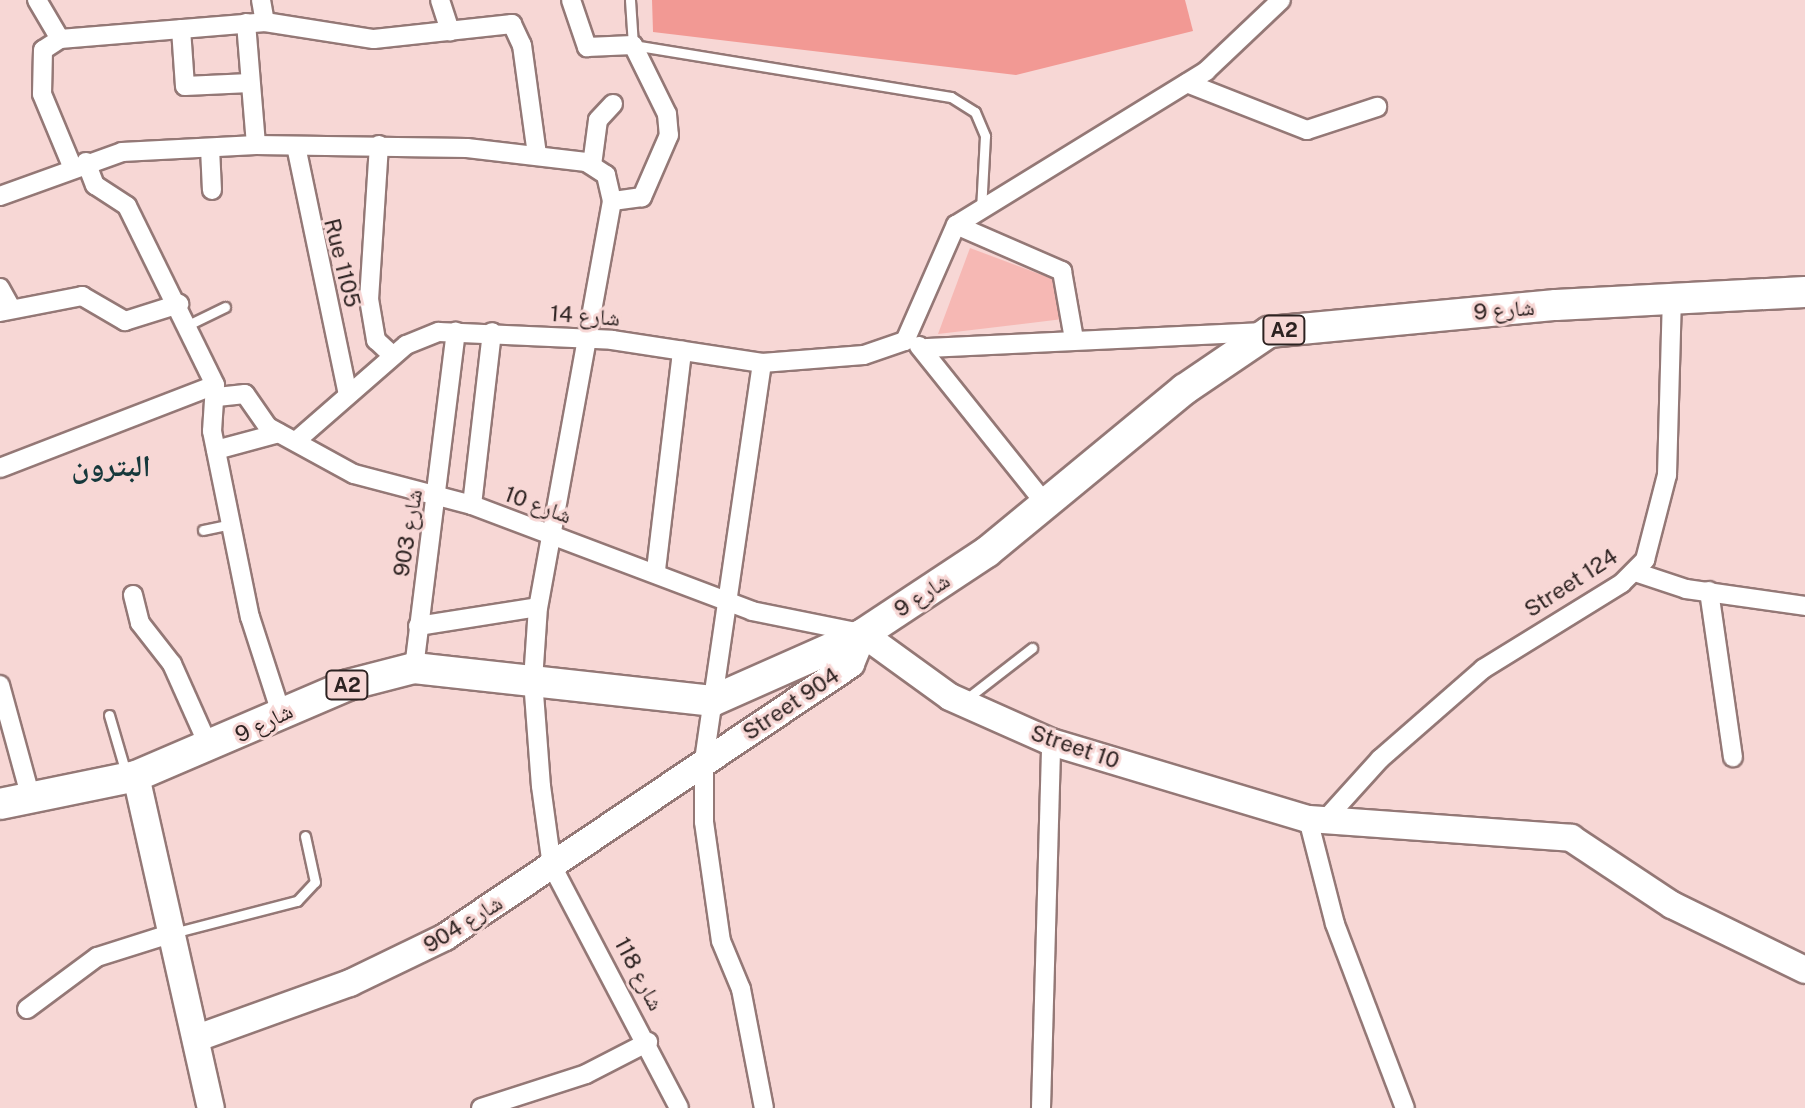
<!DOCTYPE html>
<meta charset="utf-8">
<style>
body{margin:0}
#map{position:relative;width:1805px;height:1108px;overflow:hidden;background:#f7d7d5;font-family:"Public Sans","Noto Naskh Arabic",sans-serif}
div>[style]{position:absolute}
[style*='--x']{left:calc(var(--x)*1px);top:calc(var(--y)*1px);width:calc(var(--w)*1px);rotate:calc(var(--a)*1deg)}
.green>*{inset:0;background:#f6b8b4}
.water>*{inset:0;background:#f29994}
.roads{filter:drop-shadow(2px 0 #947876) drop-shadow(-2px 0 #947876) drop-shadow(0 2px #947876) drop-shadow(0 -2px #947876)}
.lane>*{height:9px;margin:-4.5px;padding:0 4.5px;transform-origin:4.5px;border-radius:4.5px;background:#fff}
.street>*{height:18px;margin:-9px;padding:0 9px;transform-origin:9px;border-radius:9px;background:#fff}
.secondary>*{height:26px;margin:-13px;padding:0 13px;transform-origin:13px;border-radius:13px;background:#fff}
.primary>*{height:30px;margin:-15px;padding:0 15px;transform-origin:15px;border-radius:15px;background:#fff}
span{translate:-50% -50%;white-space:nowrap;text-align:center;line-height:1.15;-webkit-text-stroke:6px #f7d7d5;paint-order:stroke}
.shield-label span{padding:2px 6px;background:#f7d7d5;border:2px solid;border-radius:6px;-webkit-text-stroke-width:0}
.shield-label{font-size:20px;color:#2d2221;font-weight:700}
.street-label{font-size:22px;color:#2d2221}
.district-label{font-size:30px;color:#16393c;font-weight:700}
</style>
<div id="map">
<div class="green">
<div style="clip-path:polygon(970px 248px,1058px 281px,1063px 319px,938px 334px)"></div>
</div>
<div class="water">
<div style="clip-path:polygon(652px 0,1185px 0,1193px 31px,1016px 75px,653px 32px)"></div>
</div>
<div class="roads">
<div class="lane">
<div style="--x:630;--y:0;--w:45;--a:86.2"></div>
<div style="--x:633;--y:45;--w:322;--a:9.3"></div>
<div style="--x:951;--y:97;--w:28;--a:32"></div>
<div style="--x:975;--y:112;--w:26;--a:67"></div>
<div style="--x:985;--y:136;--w:73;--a:93.1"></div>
<div style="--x:190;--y:324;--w:39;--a:-26"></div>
<div style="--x:203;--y:530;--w:29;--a:-12"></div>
<div style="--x:965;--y:700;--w:85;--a:-37.8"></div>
<div style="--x:109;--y:715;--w:60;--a:73.7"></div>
<div style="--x:173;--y:933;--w:128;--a:-14.5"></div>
<div style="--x:297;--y:901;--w:26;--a:-47"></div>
<div style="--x:315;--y:882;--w:47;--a:-102.3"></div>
</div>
<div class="street">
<div style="--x:37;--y:0;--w:45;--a:59.5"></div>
<div style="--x:60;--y:39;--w:20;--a:147"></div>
<div style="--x:43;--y:50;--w:44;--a:91.3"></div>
<div style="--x:42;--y:94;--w:78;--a:67.4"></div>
<div style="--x:261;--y:0;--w:22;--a:80"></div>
<div style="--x:440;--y:0;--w:33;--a:72"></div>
<div style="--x:571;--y:0;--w:50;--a:71.2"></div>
<div style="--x:587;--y:47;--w:46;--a:-2.5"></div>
<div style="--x:633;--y:45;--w:77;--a:63.8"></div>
<div style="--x:667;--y:114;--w:21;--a:85"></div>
<div style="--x:669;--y:135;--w:68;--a:113.5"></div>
<div style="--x:642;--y:197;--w:30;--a:172"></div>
<div style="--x:246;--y:23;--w:122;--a:85.3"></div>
<div style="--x:181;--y:29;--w:57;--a:86"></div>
<div style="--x:185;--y:86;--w:65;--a:-2.6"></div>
<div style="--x:60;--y:39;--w:206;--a:-4.7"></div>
<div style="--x:265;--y:22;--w:110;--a:8.9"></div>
<div style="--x:374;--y:39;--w:139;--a:-6.2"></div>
<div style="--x:512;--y:24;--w:23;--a:65"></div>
<div style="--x:522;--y:45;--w:111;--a:82.2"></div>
<div style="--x:1187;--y:83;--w:129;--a:21.4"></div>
<div style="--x:1307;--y:130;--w:74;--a:-18.2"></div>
<div style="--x:379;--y:145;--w:154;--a:93.7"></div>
<div style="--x:369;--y:299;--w:42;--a:80.3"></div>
<div style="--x:376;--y:340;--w:23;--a:43"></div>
<div style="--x:296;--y:146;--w:250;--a:78.2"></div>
<div style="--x:210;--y:148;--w:42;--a:87.3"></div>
<div style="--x:86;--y:162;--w:25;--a:69"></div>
<div style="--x:95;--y:185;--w:38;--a:33"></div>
<div style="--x:127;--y:206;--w:199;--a:63.8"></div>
<div style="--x:215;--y:385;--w:46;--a:93.7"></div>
<div style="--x:212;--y:431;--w:190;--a:78.5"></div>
<div style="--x:250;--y:617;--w:101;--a:72.1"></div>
<div style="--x:592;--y:165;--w:45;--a:-82.4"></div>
<div style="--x:598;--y:120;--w:22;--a:-47"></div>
<div style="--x:0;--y:196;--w:130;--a:-19.8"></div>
<div style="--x:122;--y:152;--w:134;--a:-3"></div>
<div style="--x:256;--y:145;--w:211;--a:0.8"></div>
<div style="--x:467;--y:148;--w:120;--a:6.7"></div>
<div style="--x:586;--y:162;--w:24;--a:33"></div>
<div style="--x:606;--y:175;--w:27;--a:77"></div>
<div style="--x:612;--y:201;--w:413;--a:100.3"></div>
<div style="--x:538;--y:607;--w:73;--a:93.9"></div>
<div style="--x:533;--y:680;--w:106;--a:85.7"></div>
<div style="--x:541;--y:786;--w:81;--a:82.2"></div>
<div style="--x:552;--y:866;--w:273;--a:62.3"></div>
<div style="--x:956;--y:225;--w:116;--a:23.5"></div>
<div style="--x:1062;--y:271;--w:69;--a:80"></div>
<div style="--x:0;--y:288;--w:23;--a:61"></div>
<div style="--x:0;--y:312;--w:84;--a:-11"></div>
<div style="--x:82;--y:296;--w:50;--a:30.2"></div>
<div style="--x:125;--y:321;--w:57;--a:-17.5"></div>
<div style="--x:905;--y:341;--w:127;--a:-66.3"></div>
<div style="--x:956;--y:225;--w:294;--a:-31.6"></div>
<div style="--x:1206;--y:71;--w:103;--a:-43.4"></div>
<div style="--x:919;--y:346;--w:206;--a:51.3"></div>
<div style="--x:926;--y:348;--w:340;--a:-2.7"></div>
<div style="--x:762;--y:363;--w:404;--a:98.3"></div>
<div style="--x:704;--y:763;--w:59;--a:90"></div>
<div style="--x:704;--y:822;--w:120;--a:81.9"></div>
<div style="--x:721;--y:941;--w:52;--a:67.4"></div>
<div style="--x:741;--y:989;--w:121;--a:79.1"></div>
<div style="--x:217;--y:397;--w:28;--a:-6"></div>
<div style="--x:245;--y:394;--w:40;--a:55.1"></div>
<div style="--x:268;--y:427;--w:98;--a:28.7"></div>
<div style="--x:354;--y:474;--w:122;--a:14.7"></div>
<div style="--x:472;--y:505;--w:299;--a:20.7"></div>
<div style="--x:752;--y:611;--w:111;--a:11.4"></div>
<div style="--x:296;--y:441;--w:146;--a:-41.1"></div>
<div style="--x:406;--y:345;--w:35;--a:-22"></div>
<div style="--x:439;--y:332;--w:173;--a:2.6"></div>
<div style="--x:612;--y:340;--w:152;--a:8.7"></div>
<div style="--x:762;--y:363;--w:102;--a:-4.5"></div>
<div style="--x:864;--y:355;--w:43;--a:-18.9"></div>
<div style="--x:216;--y:450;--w:65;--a:-15.1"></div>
<div style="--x:0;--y:468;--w:230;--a:-21.1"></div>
<div style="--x:472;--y:505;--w:174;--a:-83.4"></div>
<div style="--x:656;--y:570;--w:221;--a:-83.2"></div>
<div style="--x:1635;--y:572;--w:54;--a:18.4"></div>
<div style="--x:1686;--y:589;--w:120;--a:8.1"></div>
<div style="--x:1709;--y:591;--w:168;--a:81.8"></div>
<div style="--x:133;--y:595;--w:29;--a:76"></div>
<div style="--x:140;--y:623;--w:52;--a:52"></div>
<div style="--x:172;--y:664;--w:93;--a:65.9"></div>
<div style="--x:418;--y:626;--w:121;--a:-9"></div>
<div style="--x:414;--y:668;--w:339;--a:-82.9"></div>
<div style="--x:0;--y:685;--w:117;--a:74.7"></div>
<div style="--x:1308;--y:819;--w:108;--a:75.6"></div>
<div style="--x:1335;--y:924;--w:197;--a:69.2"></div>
<div style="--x:1324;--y:821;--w:84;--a:-47.9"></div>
<div style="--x:1380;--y:759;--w:137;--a:-41.1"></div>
<div style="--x:1483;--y:669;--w:163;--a:-31.7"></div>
<div style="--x:1622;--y:583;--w:33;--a:-45"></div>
<div style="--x:1645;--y:560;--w:88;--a:-75.5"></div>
<div style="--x:1667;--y:475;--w:177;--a:-88.4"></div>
<div style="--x:27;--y:1009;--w:87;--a:-36.6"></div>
<div style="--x:97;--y:957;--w:80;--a:-17.5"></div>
<div style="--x:481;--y:1108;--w:110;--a:-17.9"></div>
<div style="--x:586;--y:1074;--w:70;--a:-27.3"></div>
<div style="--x:1041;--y:1108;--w:366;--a:-88.4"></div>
</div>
<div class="secondary">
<div style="--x:136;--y:776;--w:340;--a:77.3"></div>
<div style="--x:197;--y:1038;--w:163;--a:-19.8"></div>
<div style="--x:350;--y:983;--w:106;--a:-25.8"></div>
<div style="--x:445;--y:937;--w:489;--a:-33.9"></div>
<div style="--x:851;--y:664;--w:32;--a:-68"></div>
<div style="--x:863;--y:634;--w:107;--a:35.9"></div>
<div style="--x:950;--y:697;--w:111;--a:24"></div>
<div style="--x:1051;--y:742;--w:268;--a:16.7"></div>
<div style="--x:1308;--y:819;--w:264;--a:4.1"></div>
<div style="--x:1571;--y:838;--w:121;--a:33.6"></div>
<div style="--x:1672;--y:905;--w:148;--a:26"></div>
</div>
<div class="primary">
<div style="--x:0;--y:804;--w:139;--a:-11.6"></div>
<div style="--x:136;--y:776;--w:231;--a:-23.2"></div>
<div style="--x:348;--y:685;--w:68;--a:-14.4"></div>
<div style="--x:414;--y:668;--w:300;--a:6.3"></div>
<div style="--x:712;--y:701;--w:165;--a:-23.9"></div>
<div style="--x:863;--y:634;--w:149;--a:-33.5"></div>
<div style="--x:987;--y:552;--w:256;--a:-39.5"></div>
<div style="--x:1185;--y:389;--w:102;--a:-34.2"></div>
<div style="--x:1269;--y:332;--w:288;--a:-5.4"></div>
<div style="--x:1556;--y:305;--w:249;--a:-3"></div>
</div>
</div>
<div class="shield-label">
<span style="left:1284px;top:330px">A2</span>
<span style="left:347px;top:685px">A2</span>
</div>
<div class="street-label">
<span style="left:342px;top:263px;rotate:76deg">Rue 1105</span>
<span style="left:1504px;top:310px;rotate:-5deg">شارع 9</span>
<span style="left:585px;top:316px;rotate:4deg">شارع 14</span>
<span style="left:538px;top:505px;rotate:20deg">شارع 10</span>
<span style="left:408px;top:533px;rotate:-81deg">شارع 903</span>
<span style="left:1571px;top:583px;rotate:-33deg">Street 124</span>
<span style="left:922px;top:595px;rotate:-33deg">شارع 9</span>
<span style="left:791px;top:704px;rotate:-34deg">Street 904</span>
<span style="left:264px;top:723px;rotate:-26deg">شارع 9</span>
<span style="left:1075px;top:747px;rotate:19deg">Street 10</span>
<span style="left:463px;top:924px;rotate:-32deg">شارع 904</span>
<span style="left:639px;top:974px;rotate:62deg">شارع 118</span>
</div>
<div class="district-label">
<span style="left:111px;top:465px">البترون</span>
</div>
</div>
